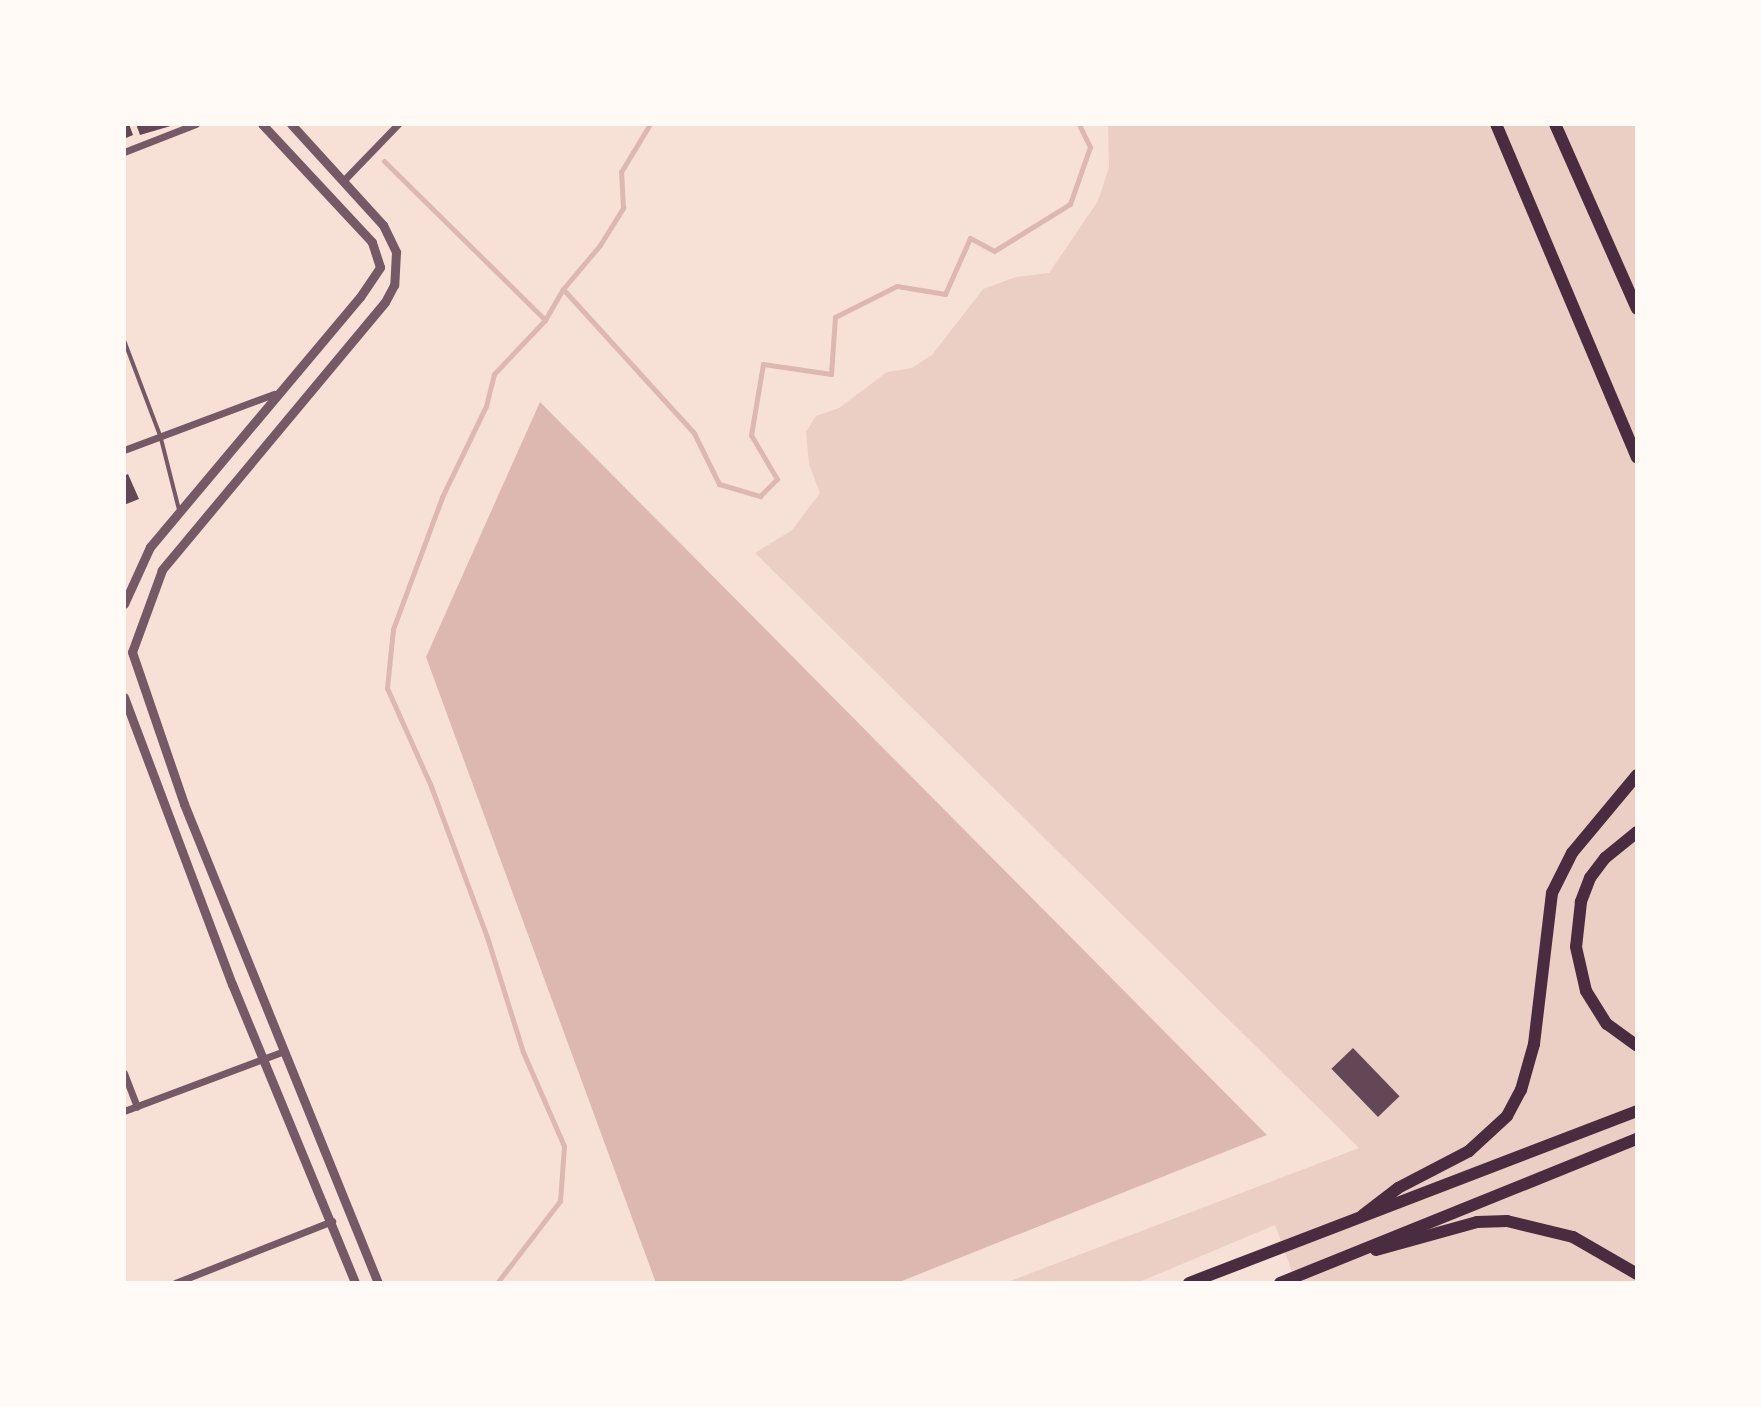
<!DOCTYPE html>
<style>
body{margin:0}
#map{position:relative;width:1761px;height:1407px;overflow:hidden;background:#f7e1d7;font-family:"Playfair Display",serif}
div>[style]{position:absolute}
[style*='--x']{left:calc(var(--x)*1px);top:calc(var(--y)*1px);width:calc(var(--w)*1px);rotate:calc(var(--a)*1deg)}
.green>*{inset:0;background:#ebcfc5}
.water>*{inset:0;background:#dcb8b0}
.stream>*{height:5px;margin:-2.5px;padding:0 2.5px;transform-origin:2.5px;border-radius:2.5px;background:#dcb8b0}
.building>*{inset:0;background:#644757;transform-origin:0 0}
.service>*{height:3.5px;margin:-1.75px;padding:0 1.75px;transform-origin:1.75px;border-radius:1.75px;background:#755966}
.minor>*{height:7px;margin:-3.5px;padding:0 3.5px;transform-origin:3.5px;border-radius:3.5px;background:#755966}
.tertiary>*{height:9px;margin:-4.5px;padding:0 4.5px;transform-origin:4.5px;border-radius:4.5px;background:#755966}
.trunk>*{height:12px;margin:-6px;padding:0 6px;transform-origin:6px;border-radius:6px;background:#4a2c40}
span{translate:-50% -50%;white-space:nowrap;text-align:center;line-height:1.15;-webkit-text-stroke:7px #fffaf5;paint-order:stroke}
.frame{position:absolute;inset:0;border:126px solid #fffaf5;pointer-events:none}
</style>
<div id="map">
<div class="green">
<div style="clip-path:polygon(1108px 124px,1637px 124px,1637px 1283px,1296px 1283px,1275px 1225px,1137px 1283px,1005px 1283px,1359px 1148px,755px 553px,792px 530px,820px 493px,809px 464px,806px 432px,816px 416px,839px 408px,887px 372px,912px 368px,932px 355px,983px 289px,1016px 277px,1049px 273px,1098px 201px,1109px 167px)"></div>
</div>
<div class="water">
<div style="clip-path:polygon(540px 402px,1267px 1135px,897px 1283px,656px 1283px,426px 657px)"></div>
</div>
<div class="stream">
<div style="--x:384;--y:161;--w:226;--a:44.6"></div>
<div style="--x:563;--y:289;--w:195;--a:47.7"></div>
<div style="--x:694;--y:433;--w:57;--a:63.9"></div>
<div style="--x:719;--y:484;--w:43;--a:16.3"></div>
<div style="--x:760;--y:496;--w:24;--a:-45"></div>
<div style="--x:777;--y:479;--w:51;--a:-120.6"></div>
<div style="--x:751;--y:435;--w:72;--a:-80.4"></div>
<div style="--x:763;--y:364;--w:69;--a:8.4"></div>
<div style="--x:831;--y:374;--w:57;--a:-86"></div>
<div style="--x:835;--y:317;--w:69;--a:-26.6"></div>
<div style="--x:897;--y:286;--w:49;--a:9.5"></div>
<div style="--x:945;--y:294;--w:61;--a:-65.9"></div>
<div style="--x:970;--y:238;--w:27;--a:28"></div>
<div style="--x:994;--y:251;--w:89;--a:-31.7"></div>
<div style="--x:1070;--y:204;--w:60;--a:-70.7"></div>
<div style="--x:1090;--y:147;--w:25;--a:-116"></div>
<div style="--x:497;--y:1283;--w:103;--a:-52.5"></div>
<div style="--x:560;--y:1201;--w:55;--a:-85.8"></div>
<div style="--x:564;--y:1146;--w:103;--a:-113.6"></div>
<div style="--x:523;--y:1052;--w:121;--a:-107.4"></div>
<div style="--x:487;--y:937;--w:163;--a:-110.4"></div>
<div style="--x:430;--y:784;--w:105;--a:-114.1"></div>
<div style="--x:387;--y:688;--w:59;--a:-84.2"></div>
<div style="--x:393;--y:629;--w:141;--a:-69.6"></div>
<div style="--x:442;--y:497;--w:101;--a:-64.2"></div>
<div style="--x:486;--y:406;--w:33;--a:-76"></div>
<div style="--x:494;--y:374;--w:74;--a:-46.6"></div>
<div style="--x:545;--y:320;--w:36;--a:-60"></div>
<div style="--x:563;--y:289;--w:57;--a:-49.9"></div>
<div style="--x:600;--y:245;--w:44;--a:-58.1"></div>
<div style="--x:623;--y:208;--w:36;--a:-93"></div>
<div style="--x:621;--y:172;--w:56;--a:-58.9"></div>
</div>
<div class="building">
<div style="clip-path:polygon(124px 124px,129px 124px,133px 135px,126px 138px)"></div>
<div style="clip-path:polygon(136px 124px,174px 124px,174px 125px,140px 135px)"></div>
<div style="clip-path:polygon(128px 474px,139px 499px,124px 505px,124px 476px)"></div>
<div style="left:1353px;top:1048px;width:67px;height:30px;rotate:46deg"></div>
</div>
<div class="service">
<div style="--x:124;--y:339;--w:105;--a:69.3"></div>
<div style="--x:161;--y:437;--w:73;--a:75.8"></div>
</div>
<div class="minor">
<div style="--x:124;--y:152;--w:77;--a:-21.3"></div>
<div style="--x:344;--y:180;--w:78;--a:-46"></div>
<div style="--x:124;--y:450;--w:160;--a:-20.5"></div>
<div style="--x:124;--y:1073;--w:36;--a:69"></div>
<div style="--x:124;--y:1111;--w:169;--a:-20.5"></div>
<div style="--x:175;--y:1283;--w:169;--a:-21.5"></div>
</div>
<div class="tertiary">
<div style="--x:291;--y:124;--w:137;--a:47.7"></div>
<div style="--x:383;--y:225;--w:30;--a:64"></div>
<div style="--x:396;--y:252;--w:33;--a:93"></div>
<div style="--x:394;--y:285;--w:19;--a:118"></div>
<div style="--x:385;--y:302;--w:349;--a:129.8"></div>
<div style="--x:162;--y:570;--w:87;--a:110.1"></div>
<div style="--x:132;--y:652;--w:161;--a:71.1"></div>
<div style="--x:184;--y:804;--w:517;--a:67.95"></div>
<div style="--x:124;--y:604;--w:63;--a:-65.5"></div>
<div style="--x:150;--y:547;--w:326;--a:-50"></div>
<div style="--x:360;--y:297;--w:36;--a:-56"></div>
<div style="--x:380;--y:267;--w:26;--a:-108"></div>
<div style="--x:372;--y:242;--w:161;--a:-133"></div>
<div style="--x:124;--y:697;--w:307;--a:69.4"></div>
<div style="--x:232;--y:984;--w:323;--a:67.6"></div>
</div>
<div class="trunk">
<div style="--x:1496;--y:124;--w:362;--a:67.1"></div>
<div style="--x:1555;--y:124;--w:202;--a:66.1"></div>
<div style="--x:1637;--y:832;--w:41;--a:140.9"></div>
<div style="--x:1605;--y:858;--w:25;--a:127"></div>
<div style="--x:1590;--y:878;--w:26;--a:111"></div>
<div style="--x:1581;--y:902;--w:45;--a:96.3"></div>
<div style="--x:1576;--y:947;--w:45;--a:77.2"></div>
<div style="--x:1586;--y:991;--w:39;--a:58"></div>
<div style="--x:1607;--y:1024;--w:37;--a:36"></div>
<div style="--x:1363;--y:1215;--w:44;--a:-37.6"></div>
<div style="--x:1398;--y:1188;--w:80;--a:-27.5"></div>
<div style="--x:1469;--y:1151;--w:52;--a:-42.6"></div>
<div style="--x:1507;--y:1116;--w:30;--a:-62"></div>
<div style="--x:1521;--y:1090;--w:48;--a:-74.2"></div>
<div style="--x:1534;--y:1044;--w:152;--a:-83.2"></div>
<div style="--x:1552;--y:893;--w:45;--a:-63.4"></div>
<div style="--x:1572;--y:853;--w:102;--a:-50.2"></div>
<div style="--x:1376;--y:1250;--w:105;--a:-15.5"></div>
<div style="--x:1477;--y:1222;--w:30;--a:-2"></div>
<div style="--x:1507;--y:1221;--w:68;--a:13.6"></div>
<div style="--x:1573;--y:1237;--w:74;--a:30"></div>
<div style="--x:1189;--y:1283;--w:480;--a:-21"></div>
<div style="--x:1280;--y:1283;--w:385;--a:-22"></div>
</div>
<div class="frame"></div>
</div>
